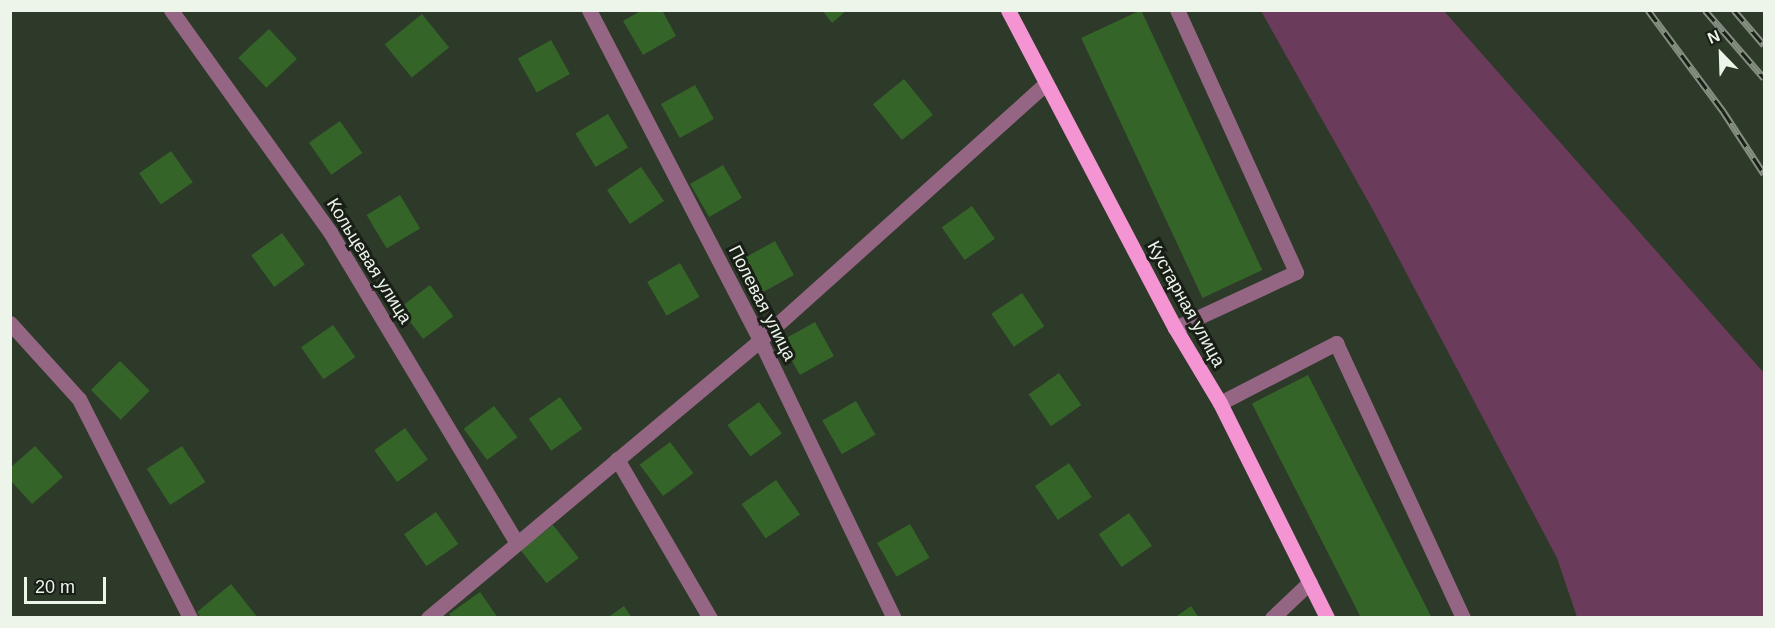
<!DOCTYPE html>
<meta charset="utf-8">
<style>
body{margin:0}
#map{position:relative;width:1775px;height:628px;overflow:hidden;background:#2d3929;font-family:Helvetica,sans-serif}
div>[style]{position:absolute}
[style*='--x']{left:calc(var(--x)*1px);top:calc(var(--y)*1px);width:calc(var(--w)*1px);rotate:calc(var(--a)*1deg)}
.green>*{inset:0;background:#6b3b5b}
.building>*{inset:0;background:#356428;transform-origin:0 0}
.minor>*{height:15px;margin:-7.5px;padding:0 7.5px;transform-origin:7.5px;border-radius:7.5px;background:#956684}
.major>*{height:15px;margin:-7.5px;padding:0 7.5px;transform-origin:7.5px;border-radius:7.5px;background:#f494d3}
.rail>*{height:7px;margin-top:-3.5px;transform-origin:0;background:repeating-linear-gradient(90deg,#191e17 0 14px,#858f81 0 28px);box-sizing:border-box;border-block:2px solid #858f81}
span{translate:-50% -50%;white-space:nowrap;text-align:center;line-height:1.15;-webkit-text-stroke:6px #191e17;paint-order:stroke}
.street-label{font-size:18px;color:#edf5eb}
.frame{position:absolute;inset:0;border:12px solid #edf5eb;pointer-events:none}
.north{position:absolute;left:1691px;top:24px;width:60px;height:60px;-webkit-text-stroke:4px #191e17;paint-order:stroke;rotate:337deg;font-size:16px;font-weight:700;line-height:24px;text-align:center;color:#edf5eb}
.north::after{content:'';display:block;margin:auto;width:21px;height:27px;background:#edf5eb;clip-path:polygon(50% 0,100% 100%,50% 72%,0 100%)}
.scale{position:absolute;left:24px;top:577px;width:82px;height:27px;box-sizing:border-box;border:3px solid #edf5eb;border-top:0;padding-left:8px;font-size:18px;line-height:21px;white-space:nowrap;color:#edf5eb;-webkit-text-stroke:4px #191e17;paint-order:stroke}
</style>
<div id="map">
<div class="green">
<div style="clip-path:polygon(1261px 11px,1444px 11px,1764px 373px,1764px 617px,1577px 617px,1557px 558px,1373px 210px)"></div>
</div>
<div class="building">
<div style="clip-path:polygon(642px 10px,662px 10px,676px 36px,643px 55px,623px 21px)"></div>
<div style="clip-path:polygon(822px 10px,847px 10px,832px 23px)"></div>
<div style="left:1141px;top:10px;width:287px;height:66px;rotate:65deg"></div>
<div style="left:422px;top:14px;width:43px;height:48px;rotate:51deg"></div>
<div style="left:269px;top:29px;width:41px;height:42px;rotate:47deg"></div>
<div style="left:551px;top:40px;width:39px;height:38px;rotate:61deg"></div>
<div style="left:904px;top:79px;width:46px;height:40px;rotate:51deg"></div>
<div style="left:695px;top:85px;width:39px;height:39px;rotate:61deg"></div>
<div style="left:608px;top:114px;width:39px;height:38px;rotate:59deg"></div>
<div style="left:340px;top:121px;width:39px;height:38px;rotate:55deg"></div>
<div style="left:171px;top:151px;width:38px;height:39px;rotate:55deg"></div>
<div style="left:723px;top:165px;width:38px;height:38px;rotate:60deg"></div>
<div style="left:641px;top:167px;width:41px;height:41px;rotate:56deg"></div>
<div style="left:400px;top:195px;width:39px;height:39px;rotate:59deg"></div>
<div style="left:972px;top:206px;width:40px;height:37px;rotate:55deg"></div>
<div style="left:282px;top:233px;width:39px;height:38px;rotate:54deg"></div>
<div style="left:775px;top:241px;width:39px;height:39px;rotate:61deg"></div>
<div style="left:680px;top:263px;width:39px;height:38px;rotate:60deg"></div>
<div style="left:430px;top:285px;width:39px;height:38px;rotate:53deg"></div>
<div style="left:1022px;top:293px;width:40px;height:37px;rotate:56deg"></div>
<div style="left:815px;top:322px;width:39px;height:39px;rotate:61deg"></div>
<div style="left:333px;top:325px;width:39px;height:39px;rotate:55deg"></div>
<div style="left:120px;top:361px;width:42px;height:41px;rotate:45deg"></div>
<div style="left:1059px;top:373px;width:39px;height:37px;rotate:55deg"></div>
<div style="left:1308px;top:375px;width:272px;height:63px;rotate:63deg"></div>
<div style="left:560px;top:397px;width:39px;height:38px;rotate:55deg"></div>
<div style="left:856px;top:401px;width:39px;height:39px;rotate:60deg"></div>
<div style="left:759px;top:402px;width:39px;height:39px;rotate:54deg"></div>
<div style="left:494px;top:406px;width:39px;height:38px;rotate:53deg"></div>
<div style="left:405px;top:428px;width:39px;height:38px;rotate:54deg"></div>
<div style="left:670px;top:442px;width:39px;height:38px;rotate:53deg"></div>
<div style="clip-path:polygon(35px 446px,63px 477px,32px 504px,10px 480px,10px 468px)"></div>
<div style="left:182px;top:446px;width:43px;height:42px;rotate:57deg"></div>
<div style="left:1069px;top:463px;width:41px;height:41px;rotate:56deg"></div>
<div style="left:776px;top:480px;width:42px;height:42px;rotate:55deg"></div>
<div style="left:436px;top:512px;width:39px;height:39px;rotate:55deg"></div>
<div style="left:1129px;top:513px;width:40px;height:37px;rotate:55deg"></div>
<div style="left:910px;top:524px;width:39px;height:38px;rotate:60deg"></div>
<div style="left:553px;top:525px;width:42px;height:41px;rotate:52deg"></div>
<div style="clip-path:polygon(231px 584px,258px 618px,201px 618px,197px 612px)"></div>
<div style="clip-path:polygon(480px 592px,498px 618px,452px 618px,449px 614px)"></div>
<div style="clip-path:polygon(624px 606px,632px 618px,607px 618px)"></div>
<div style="clip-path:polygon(1191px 606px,1199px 618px,1174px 618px)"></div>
</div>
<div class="minor">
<div style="--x:171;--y:10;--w:273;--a:54.4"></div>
<div style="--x:330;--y:232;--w:363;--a:59"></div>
<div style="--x:589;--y:10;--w:372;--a:62.6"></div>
<div style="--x:760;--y:340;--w:309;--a:64.3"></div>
<div style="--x:10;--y:323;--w:103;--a:47.8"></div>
<div style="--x:79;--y:399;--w:246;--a:63.1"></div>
<div style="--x:1175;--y:328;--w:133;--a:-24.8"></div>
<div style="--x:1296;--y:272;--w:288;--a:-114.4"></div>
<div style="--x:1220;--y:403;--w:131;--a:-27.3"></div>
<div style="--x:1336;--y:343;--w:303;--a:65.2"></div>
<div style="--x:617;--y:459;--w:184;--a:59.7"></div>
<div style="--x:428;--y:618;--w:433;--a:-39.9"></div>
<div style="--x:760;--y:340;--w:382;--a:-41.9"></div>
<div style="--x:1272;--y:618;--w:52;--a:-43.5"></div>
</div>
<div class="major">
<div style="--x:1008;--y:10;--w:359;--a:62.3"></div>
<div style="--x:1175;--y:328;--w:87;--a:59"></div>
<div style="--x:1220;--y:403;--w:240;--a:63.5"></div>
</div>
<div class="rail">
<div style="--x:1648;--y:10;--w:126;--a:53.4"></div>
<div style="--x:1723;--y:111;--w:75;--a:56.9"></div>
<div style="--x:1705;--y:10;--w:90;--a:49.1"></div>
<div style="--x:1734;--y:10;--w:46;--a:49.4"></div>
</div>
<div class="street-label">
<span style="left:369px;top:261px;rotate:58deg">Кольцевая улица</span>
<span style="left:762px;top:303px;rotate:63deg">Полевая улица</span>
<span style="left:1186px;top:304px;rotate:61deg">Кустарная улица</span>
</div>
<div class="frame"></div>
<div class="north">N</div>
<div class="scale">20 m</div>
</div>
